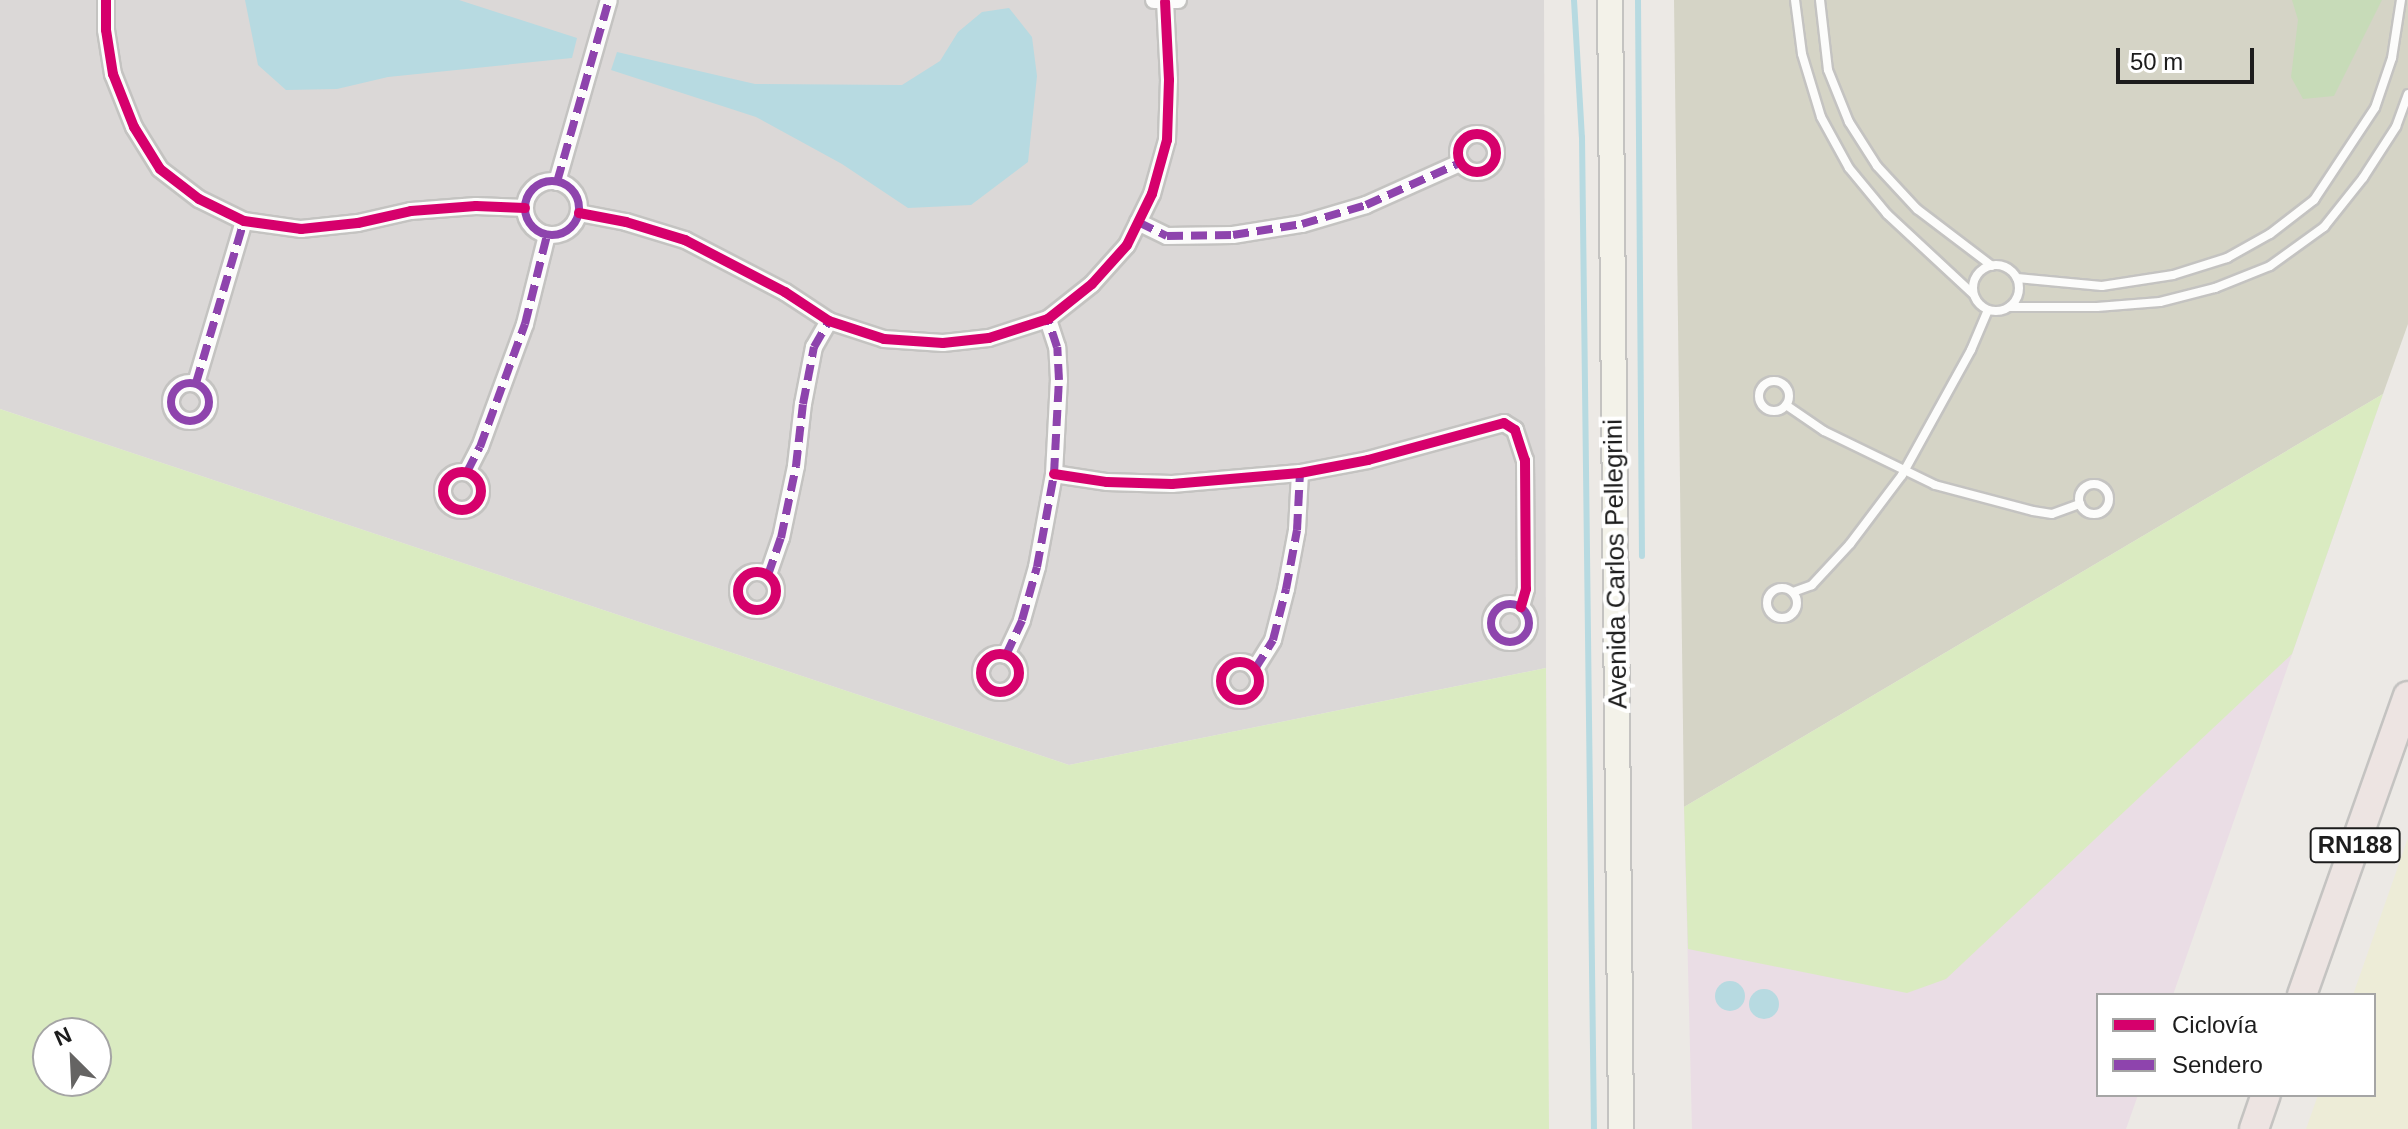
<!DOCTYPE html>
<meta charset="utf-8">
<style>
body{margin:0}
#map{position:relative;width:2408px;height:1129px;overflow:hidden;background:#ece9e5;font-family:Arial,sans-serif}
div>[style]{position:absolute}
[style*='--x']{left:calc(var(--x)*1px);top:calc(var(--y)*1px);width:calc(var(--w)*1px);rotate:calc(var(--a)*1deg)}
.residential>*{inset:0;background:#dbd8d7}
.industrial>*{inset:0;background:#eadde5}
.construction>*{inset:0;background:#d5d4c6}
.farmland>*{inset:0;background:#edecd7}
.grass>*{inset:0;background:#daebc1}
.forest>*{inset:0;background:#c7dbb8}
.water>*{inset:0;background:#b7dae1}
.round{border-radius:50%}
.stream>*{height:6px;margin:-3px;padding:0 3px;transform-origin:3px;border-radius:3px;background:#b7dae1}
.roads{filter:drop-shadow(2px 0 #c4c3c1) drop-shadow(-2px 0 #c4c3c1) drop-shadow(0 2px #c4c3c1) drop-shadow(0 -2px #c4c3c1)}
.service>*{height:8px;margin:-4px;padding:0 4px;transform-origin:4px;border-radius:4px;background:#fcfcfb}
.service>.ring{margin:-4px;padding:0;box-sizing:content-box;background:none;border:8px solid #fcfcfb;border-radius:50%}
.minor>*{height:16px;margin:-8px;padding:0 8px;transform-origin:8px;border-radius:8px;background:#fcfcfb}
.minor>.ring{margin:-8px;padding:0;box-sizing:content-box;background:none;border:16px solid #fcfcfb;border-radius:50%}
.secondary>*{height:24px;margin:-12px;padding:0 12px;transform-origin:12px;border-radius:12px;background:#f3f2e9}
.trunk>*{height:28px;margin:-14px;padding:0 14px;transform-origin:14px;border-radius:14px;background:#ede4e2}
.quiet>*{height:8px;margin-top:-4px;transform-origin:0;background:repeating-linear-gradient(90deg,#8e44ad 0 16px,transparent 0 24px)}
.quiet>.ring{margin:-4px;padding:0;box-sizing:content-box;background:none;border:8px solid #8e44ad;border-radius:50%}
.cycleway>*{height:10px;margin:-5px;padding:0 5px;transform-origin:5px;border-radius:5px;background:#d6006c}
.cycleway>.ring{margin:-5px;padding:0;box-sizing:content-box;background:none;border:10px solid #d6006c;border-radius:50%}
span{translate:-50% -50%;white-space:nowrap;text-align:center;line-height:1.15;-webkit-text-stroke:8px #fff;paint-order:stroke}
.shield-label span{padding:2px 6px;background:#fff;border:2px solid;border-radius:6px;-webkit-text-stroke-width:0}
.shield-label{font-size:24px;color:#1d1d1d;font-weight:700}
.street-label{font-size:26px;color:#1d1d1d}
.legend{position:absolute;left:2096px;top:993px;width:280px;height:104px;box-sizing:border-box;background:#fff;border:2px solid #a5a5a5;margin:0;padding:10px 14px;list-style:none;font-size:24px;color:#1d1d1d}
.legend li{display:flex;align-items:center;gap:16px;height:40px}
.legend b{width:40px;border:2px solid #a5a5a5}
.north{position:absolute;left:32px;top:1017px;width:80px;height:80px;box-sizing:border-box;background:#fff;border:2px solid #a5a5a5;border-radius:50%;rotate:336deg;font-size:22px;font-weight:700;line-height:32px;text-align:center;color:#1d1d1d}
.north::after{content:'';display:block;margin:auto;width:28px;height:36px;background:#656463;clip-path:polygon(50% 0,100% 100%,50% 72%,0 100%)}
.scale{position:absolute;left:2116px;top:48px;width:138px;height:36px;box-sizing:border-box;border:4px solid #1d1d1d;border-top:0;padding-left:10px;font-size:24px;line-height:28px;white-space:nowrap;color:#1d1d1d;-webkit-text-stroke:6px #fff;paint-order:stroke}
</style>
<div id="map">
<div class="residential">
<div style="clip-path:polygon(0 0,1544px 0,1546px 668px,1069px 765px,0 409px)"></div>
</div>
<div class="industrial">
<div style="clip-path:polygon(2383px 394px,2173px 995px,2098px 995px,2098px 1095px,2138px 1095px,2126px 1129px,1692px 1129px,1684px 807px)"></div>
</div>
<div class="construction">
<div style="clip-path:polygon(1674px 0,2408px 0,2408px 324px,2383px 394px,1684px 807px)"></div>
</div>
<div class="farmland">
<div style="clip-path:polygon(2408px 838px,2408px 1129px,2306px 1129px,2318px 1095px,2374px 1095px,2374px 995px,2353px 995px)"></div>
</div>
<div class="grass">
<div style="clip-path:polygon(2383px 394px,2292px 654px,1946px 979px,1907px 993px,1688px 949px,1684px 807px)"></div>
<div style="clip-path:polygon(evenodd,0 409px,1069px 765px,1546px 668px,1549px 1129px,0 1129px,0 409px,48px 1033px,96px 1033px,96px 1081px,48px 1081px,48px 1033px)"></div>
</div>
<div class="forest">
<div style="clip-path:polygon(2292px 0,2382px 0,2334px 96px,2303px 99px,2291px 77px,2298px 20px)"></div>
</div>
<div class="water">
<div style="clip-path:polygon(245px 0,459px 0,577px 38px,572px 58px,388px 77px,337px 89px,286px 90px,258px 65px)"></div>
<div style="clip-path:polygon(1009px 8px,1032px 37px,1037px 76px,1028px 162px,971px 205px,908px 208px,842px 164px,756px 117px,611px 70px,617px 52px,755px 84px,902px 85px,940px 61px,958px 32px,982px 12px)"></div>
<div class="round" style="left:1715px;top:981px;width:30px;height:30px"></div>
<div class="round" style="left:1749px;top:989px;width:30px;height:30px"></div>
</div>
<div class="stream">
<div style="--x:1574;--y:0;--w:137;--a:86.7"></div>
<div style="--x:1582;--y:137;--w:992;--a:89.31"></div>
<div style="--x:1638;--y:0;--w:556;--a:89.59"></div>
</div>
<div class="roads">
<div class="service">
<div style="--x:1795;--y:0;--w:54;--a:82.6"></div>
<div style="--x:1802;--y:54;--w:66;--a:73.2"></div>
<div style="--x:1821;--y:117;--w:58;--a:61.2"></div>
<div style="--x:1849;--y:168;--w:60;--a:50.4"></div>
<div style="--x:1887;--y:214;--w:117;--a:42.9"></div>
<div style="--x:1820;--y:0;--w:70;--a:83.5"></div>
<div style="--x:1828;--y:70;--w:56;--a:68"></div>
<div style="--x:1849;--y:122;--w:52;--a:57.5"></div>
<div style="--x:1877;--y:166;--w:59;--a:47.1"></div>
<div style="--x:1917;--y:209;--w:94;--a:37.2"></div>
<div class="ring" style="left:1973px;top:265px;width:38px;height:38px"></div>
<div style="--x:2017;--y:278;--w:85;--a:5.4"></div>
<div style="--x:2102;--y:286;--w:72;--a:-8.8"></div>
<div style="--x:2173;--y:275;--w:57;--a:-17.5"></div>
<div style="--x:2227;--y:258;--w:49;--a:-29.2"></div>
<div style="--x:2270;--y:234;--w:56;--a:-37.7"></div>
<div style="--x:2314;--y:200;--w:110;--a:-56.5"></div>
<div style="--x:2375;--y:108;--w:53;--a:-71.2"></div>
<div style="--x:2392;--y:58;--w:59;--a:-81.2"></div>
<div style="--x:2010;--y:307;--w:87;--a:0"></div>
<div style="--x:2097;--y:307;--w:63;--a:-4.5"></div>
<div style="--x:2160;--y:302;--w:57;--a:-14.3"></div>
<div style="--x:2215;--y:288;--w:59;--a:-21.8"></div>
<div style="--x:2270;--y:266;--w:67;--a:-35.8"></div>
<div style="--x:2324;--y:227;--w:63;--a:-51.5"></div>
<div style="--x:2363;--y:178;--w:61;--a:-57.1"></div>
<div style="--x:2396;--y:127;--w:35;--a:-70"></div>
<div class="ring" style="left:1759px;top:381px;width:22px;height:22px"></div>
<div style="--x:1786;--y:405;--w:46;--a:34.4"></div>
<div style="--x:1824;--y:431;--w:123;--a:25.9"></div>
<div style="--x:1935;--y:485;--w:101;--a:14.9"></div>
<div style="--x:2033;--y:511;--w:19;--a:9"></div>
<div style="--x:2052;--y:514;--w:30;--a:-20"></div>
<div class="ring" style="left:2079px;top:484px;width:22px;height:22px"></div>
<div class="ring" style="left:1767px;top:588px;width:22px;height:22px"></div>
<div style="--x:1793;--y:592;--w:20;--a:-20"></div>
<div style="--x:1812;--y:585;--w:56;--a:-47.2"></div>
<div style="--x:1850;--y:544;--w:86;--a:-53"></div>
<div style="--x:1902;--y:475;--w:143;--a:-61.1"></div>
<div style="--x:1971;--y:350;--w:43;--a:-67"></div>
</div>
<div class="minor">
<div style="--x:106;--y:0;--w:30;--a:90"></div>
<div style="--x:106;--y:30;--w:45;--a:81"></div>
<div style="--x:113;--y:74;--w:57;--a:68.4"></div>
<div style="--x:134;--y:127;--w:49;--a:58.2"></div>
<div style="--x:160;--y:169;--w:49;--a:37.6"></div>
<div style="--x:199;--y:199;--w:50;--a:26.1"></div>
<div style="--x:244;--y:221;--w:58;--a:8"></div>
<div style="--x:301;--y:229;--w:57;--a:-6"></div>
<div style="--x:358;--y:223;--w:54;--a:-12.8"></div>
<div style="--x:411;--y:211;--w:65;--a:-4.4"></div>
<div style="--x:476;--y:206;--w:49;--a:2.3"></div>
<div style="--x:1154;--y:0;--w:24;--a:0"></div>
<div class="ring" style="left:1458px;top:134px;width:22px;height:22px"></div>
<div class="ring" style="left:525px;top:181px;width:38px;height:38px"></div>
<div style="--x:557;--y:182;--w:189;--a:-74.1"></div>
<div style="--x:579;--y:213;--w:48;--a:10.8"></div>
<div style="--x:626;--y:222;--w:62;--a:17"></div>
<div style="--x:685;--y:240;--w:113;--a:27.5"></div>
<div style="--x:785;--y:292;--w:53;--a:33.4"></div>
<div style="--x:829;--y:321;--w:58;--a:18.1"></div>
<div style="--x:884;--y:339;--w:59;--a:3.9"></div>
<div style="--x:943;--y:343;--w:46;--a:-6.2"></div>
<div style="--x:989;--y:338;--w:62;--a:-17.9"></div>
<div style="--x:1048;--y:319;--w:56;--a:-38.5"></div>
<div style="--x:1092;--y:284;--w:52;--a:-48.1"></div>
<div style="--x:1127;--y:245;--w:57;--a:-63.9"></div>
<div style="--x:1152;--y:194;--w:56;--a:-74.5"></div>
<div style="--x:1167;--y:140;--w:60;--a:-88.1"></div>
<div style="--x:1169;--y:80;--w:78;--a:-92.9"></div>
<div style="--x:1138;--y:222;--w:32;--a:26"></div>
<div style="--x:1167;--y:236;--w:66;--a:-0.9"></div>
<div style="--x:1233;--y:235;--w:70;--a:-9.1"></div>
<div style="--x:1302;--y:224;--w:67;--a:-16.5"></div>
<div style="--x:1366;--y:205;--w:103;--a:-24.1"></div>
<div class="ring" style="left:171px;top:383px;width:22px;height:22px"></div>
<div style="--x:196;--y:383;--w:169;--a:-73.5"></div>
<div class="ring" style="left:443px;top:472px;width:22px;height:22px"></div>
<div style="--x:467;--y:472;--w:28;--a:-63"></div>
<div style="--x:480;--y:447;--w:131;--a:-69.9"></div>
<div style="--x:525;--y:324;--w:92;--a:-76.1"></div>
<div style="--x:1054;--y:474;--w:54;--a:8.6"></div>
<div style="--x:1107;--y:482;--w:65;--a:1.8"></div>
<div style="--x:1172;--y:484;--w:128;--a:-4.9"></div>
<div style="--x:1300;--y:473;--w:69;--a:-10.8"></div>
<div style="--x:1368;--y:460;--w:141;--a:-15.2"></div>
<div style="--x:1504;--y:423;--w:13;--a:32"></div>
<div style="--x:1515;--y:430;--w:32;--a:72"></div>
<div style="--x:1525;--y:460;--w:129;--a:89.6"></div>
<div style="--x:1526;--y:589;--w:19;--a:106"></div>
<div class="ring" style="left:738px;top:572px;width:22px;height:22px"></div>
<div style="--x:768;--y:575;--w:39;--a:-71"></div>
<div style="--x:781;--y:538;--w:74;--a:-78.2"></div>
<div style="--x:796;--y:466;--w:62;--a:-83.6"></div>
<div style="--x:803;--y:404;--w:58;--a:-79.1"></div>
<div style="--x:814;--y:347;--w:30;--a:-60"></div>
<div class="ring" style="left:1491px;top:604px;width:22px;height:22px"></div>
<div class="ring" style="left:981px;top:654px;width:22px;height:22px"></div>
<div style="--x:1006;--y:655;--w:38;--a:-65"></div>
<div style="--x:1022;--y:620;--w:55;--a:-74.2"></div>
<div style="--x:1037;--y:567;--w:95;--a:-79.6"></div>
<div style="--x:1054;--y:474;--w:94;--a:-87"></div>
<div style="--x:1059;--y:380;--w:33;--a:-93"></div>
<div style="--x:1057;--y:347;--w:29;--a:-108"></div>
<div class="ring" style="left:1221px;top:662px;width:22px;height:22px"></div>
<div style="--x:1255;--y:669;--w:34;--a:-58"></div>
<div style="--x:1273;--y:640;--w:53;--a:-75.7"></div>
<div style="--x:1286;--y:589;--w:60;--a:-79.4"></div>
<div style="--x:1297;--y:530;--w:57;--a:-87"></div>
</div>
<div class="secondary">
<div style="--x:1610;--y:0;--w:1129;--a:89.44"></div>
</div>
<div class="trunk">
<div style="--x:2302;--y:995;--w:317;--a:-70.5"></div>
<div style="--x:2254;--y:1129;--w:36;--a:-71"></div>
</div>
</div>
<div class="quiet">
<div class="ring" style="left:525px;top:181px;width:46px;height:46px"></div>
<div style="--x:557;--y:182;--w:189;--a:-74.1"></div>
<div style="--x:1138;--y:222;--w:32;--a:26"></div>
<div style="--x:1167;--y:236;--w:66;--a:-0.9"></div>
<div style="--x:1233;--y:235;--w:70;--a:-9.1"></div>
<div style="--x:1302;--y:224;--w:67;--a:-16.5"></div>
<div style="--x:1366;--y:205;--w:103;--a:-24.1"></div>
<div class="ring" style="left:171px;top:383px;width:30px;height:30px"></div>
<div style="--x:196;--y:383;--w:169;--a:-73.5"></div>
<div style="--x:467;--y:472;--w:28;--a:-63"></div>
<div style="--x:480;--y:447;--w:131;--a:-69.9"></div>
<div style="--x:525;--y:324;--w:92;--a:-76.1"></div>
<div style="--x:768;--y:575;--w:39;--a:-71"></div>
<div style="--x:781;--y:538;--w:74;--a:-78.2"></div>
<div style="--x:796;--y:466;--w:62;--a:-83.6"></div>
<div style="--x:803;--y:404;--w:58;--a:-79.1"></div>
<div style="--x:814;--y:347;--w:30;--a:-60"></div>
<div class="ring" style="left:1491px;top:604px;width:30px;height:30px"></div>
<div style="--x:1006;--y:655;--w:38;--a:-65"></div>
<div style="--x:1022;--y:620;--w:55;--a:-74.2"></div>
<div style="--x:1037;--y:567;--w:95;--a:-79.6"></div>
<div style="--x:1054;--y:474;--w:94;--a:-87"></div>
<div style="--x:1059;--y:380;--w:33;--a:-93"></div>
<div style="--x:1057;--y:347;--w:29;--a:-108"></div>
<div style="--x:1255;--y:669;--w:34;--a:-58"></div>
<div style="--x:1273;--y:640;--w:53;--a:-75.7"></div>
<div style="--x:1286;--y:589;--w:60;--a:-79.4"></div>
<div style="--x:1297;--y:530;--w:57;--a:-87"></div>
</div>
<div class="cycleway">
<div style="--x:106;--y:0;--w:30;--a:90"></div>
<div style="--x:106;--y:30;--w:45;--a:81"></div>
<div style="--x:113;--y:74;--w:57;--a:68.4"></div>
<div style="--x:134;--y:127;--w:49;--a:58.2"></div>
<div style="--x:160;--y:169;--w:49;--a:37.6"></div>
<div style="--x:199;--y:199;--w:50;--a:26.1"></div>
<div style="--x:244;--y:221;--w:58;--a:8"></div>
<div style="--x:301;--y:229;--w:57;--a:-6"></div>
<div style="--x:358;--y:223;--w:54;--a:-12.8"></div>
<div style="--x:411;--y:211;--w:65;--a:-4.4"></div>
<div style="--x:476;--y:206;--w:49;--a:2.3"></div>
<div class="ring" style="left:1458px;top:134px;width:28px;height:28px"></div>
<div style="--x:579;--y:213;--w:48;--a:10.8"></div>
<div style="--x:626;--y:222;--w:62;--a:17"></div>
<div style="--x:685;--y:240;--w:113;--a:27.5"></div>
<div style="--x:785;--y:292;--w:53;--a:33.4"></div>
<div style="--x:829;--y:321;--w:58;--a:18.1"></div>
<div style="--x:884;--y:339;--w:59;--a:3.9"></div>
<div style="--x:943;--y:343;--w:46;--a:-6.2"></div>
<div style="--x:989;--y:338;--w:62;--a:-17.9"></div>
<div style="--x:1048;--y:319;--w:56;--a:-38.5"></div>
<div style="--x:1092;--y:284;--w:52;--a:-48.1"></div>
<div style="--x:1127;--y:245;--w:57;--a:-63.9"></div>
<div style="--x:1152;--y:194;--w:56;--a:-74.5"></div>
<div style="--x:1167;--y:140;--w:60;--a:-88.1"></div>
<div style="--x:1169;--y:80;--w:78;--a:-92.9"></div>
<div class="ring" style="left:443px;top:472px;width:28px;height:28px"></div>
<div style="--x:1054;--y:474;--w:54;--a:8.6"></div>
<div style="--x:1107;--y:482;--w:65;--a:1.8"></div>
<div style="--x:1172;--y:484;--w:128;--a:-4.9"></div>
<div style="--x:1300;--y:473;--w:69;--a:-10.8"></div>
<div style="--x:1368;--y:460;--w:141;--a:-15.2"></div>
<div style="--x:1504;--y:423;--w:13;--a:32"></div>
<div style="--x:1515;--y:430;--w:32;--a:72"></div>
<div style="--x:1525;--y:460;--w:129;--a:89.6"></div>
<div style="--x:1526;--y:589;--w:19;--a:106"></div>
<div class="ring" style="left:738px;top:572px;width:28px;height:28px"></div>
<div class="ring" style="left:981px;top:654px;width:28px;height:28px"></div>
<div class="ring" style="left:1221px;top:662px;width:28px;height:28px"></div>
</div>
<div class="shield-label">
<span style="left:2355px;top:845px">RN188</span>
</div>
<div class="street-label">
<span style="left:1616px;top:564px;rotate:-91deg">Avenida Carlos Pellegrini</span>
</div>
<ul class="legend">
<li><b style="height:10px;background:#d6006c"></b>Ciclovía</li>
<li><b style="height:10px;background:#8e44ad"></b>Sendero</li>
</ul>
<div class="north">N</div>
<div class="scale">50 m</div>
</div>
